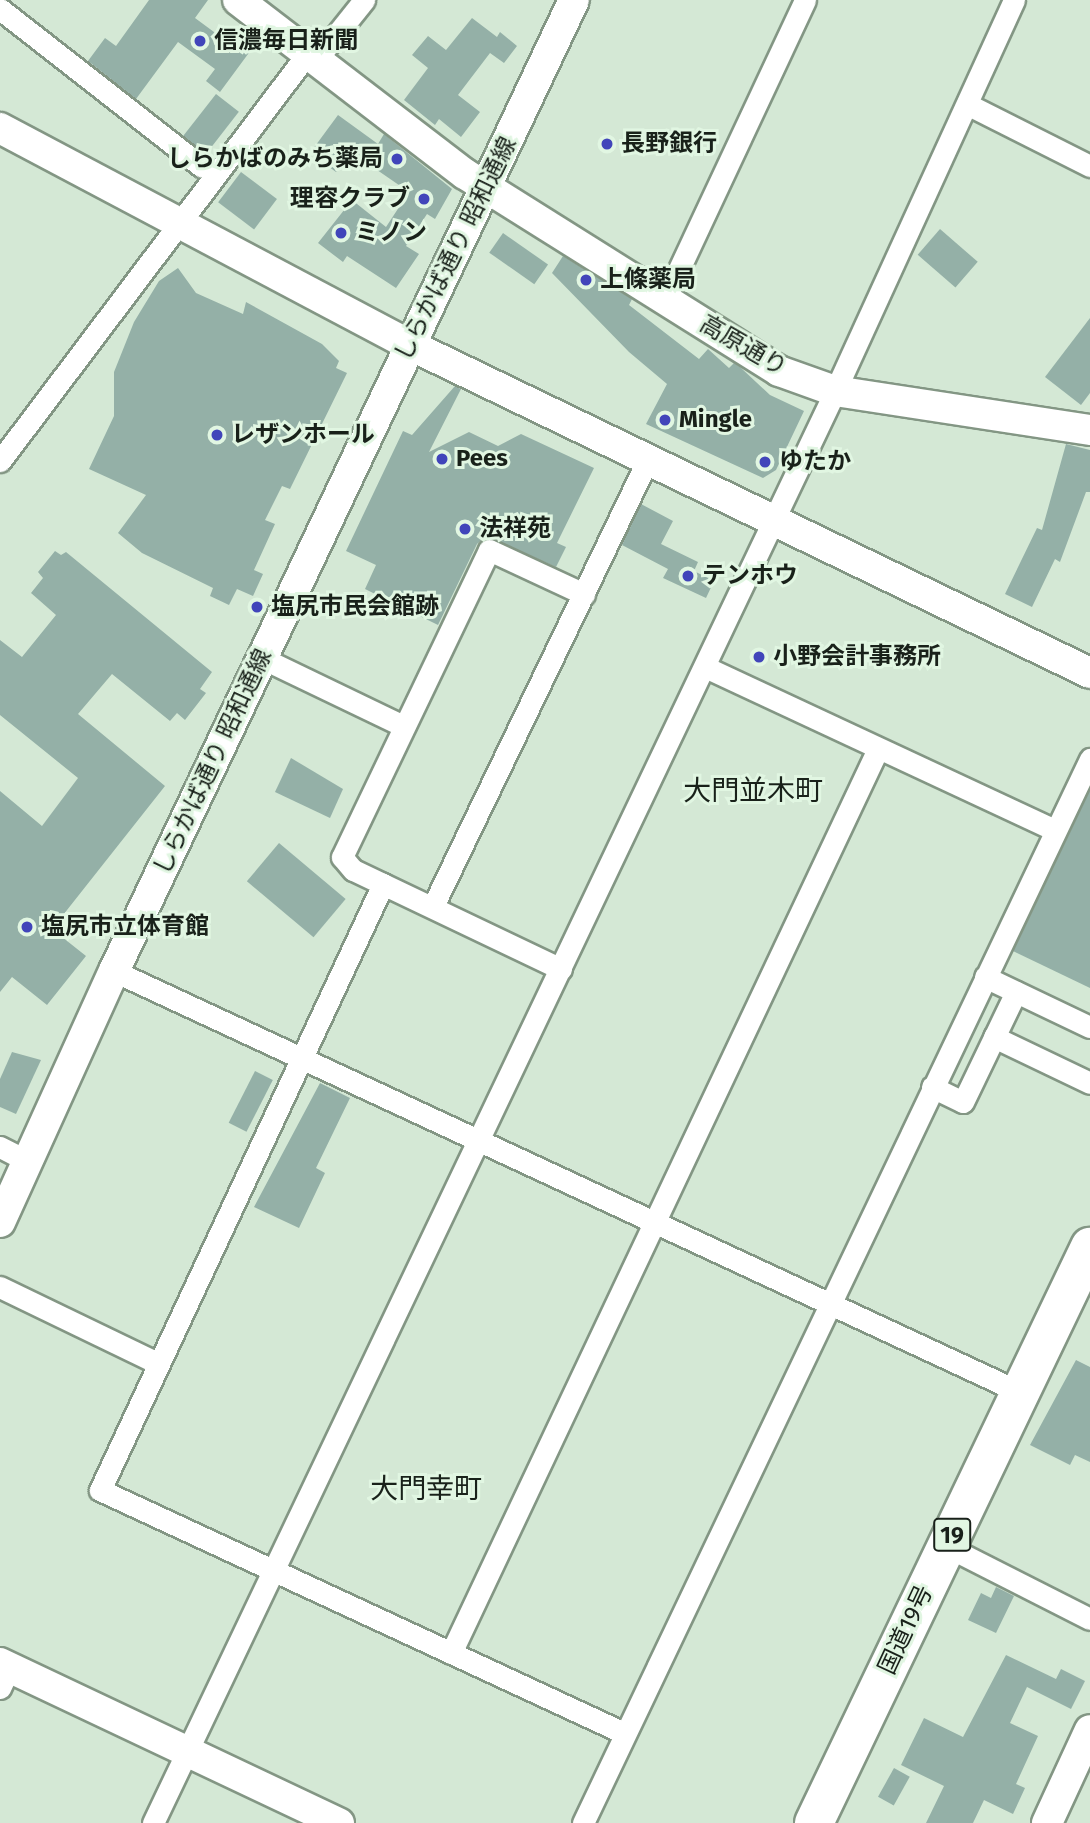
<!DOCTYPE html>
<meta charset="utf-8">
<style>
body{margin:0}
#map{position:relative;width:1090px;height:1823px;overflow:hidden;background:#d4e8d5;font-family:"Fira Sans","Noto Sans JP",sans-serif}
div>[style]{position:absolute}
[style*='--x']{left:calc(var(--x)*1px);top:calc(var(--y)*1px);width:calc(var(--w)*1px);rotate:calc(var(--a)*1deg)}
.building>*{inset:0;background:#94b0a7;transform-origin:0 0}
.roads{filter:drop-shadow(2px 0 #839684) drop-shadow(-2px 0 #839684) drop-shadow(0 2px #839684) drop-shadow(0 -2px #839684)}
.street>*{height:21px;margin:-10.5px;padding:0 10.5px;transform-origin:10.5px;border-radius:10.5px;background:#fff}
.secondary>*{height:30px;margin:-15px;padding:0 15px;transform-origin:15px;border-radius:15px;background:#fff}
.highway>*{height:38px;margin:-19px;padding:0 19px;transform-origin:19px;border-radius:19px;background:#fff}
.dots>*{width:19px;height:19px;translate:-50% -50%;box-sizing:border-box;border:4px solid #e1f6e2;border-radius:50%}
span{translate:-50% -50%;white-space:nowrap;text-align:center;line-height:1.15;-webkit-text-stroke:6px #e1f6e2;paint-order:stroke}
.shield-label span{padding:2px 5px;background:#e1f6e2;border:2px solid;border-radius:5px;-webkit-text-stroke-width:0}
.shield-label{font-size:23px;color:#19211a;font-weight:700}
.poi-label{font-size:24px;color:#19211a;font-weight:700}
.left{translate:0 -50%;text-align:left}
.right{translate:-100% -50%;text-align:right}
.street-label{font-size:24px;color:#19211a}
.quarter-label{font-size:28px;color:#19211a}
</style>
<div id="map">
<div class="building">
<div style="clip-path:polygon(149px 0,208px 0,195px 18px,233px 46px,237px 39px,251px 50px,220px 92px,206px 81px,215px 69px,178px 42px,136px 99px,88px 61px,105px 38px,116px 46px)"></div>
<div style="clip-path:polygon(472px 18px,497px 37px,500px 32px,517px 46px,504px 63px,490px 53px,458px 95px,480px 112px,461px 137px,439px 119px,435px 125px,404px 100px,428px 68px,412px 55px,428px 36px,446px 50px)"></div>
<div style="left:216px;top:94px;width:29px;height:54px;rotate:38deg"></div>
<div style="clip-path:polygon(338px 115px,378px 144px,384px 134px,452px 189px,435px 219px,427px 214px,406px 246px,419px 254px,396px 288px,347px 256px,343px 262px,318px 243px,352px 200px,386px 227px,409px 192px,351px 152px,336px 172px,310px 153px)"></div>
<div style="left:241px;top:172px;width:45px;height:38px;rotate:37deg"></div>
<div style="left:940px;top:229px;width:50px;height:34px;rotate:41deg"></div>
<div style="left:503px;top:233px;width:55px;height:24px;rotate:35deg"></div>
<div style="clip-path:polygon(563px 256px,632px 299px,629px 305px,699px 359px,708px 349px,729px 368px,734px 363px,740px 367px,770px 395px,804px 411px,776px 470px,763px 478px,646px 424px,667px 384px,629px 352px,552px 273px)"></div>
<div style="clip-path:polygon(178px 268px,196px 293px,243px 314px,246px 302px,322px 344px,339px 361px,336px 368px,347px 373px,290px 489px,282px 486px,265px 520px,275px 524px,254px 570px,263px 574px,253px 596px,237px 589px,229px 605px,210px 596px,213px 588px,142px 553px,118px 533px,146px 495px,89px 469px,114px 416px,114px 372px,134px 322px,159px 281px)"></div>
<div style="clip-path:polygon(1090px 318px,1090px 393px,1081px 405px,1045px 377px)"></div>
<div style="clip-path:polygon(455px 386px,461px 389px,429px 452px,469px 432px,498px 446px,521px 434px,594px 468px,557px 543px,566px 547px,556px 567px,486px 536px,477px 544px,438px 625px,365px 589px,376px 565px,346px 551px,403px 431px,412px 435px)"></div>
<div style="clip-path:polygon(1066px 444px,1090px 450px,1090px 492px,1086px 492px,1060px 562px,1055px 559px,1032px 607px,1005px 594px,1037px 528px,1042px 530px)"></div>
<div style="clip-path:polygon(641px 504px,673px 521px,661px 544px,698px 562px,694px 571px,714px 581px,706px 598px,663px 578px,668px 569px,622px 545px)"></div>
<div style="clip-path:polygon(55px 551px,61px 555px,66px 552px,212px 672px,200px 689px,206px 693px,185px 720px,177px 713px,170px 721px,112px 674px,78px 714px,165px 786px,52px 929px,86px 956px,47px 1005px,12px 977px,0 992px,0 791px,42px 826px,78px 778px,0 715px,0 640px,22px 657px,56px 615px,31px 593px,43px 578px,38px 572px)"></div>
<div style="clip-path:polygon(291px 758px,343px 789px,330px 818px,275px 792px)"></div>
<div style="clip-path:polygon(1090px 790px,1090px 988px,1013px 951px)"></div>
<div style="left:279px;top:843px;width:87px;height:50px;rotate:40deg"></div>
<div style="clip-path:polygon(12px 1052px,41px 1060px,16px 1114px,0 1107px,0 1079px)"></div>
<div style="left:255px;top:1071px;width:20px;height:58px;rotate:27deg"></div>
<div style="clip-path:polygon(320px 1083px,350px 1098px,316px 1168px,325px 1173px,299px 1228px,254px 1207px)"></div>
<div style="clip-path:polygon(1076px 1360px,1090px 1367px,1090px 1462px,1075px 1455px,1070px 1465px,1030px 1445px)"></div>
<div style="clip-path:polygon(996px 1587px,1014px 1596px,996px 1633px,968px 1620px,981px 1593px,991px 1598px)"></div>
<div style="clip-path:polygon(1006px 1655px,1056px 1679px,1061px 1669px,1085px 1681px,1071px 1709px,1027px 1687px,1010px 1723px,1038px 1736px,1016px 1784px,1025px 1788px,1013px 1814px,984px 1800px,973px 1823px,926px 1823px,944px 1786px,901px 1765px,924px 1718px,963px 1737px)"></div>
<div style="left:894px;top:1768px;width:18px;height:33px;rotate:29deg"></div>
</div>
<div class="roads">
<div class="street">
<div style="--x:0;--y:9;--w:256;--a:38"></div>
<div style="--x:316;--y:60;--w:77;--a:-51.3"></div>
<div style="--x:967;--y:104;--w:138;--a:26.8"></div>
<div style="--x:665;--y:299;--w:330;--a:-64.9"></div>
<div style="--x:0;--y:461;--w:510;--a:-52.97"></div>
<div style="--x:262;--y:658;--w:157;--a:25.7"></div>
<div style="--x:705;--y:667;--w:386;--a:25"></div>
<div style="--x:383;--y:884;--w:669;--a:115.03"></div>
<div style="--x:100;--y:1490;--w:578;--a:24.88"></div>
<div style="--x:433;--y:906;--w:495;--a:-64.3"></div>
<div style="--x:561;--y:969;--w:230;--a:-154.5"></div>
<div style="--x:353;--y:870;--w:17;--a:-130"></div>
<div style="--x:342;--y:857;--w:340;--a:-64.4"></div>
<div style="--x:489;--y:550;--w:105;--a:24.9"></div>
<div style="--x:114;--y:971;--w:1001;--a:24.93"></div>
<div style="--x:985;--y:977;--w:116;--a:25.5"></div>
<div style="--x:994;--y:1037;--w:106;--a:25.6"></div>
<div style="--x:932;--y:1087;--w:34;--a:26"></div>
<div style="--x:963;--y:1102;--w:122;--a:-64.3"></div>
<div style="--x:0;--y:1147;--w:31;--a:27"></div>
<div style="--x:0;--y:1287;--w:174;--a:25.8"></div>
<div style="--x:946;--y:1546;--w:161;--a:26.9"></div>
<div style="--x:451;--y:1653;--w:1000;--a:-64.72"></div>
<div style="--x:0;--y:1688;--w:23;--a:-65"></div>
<div style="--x:153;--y:1823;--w:1586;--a:-64.53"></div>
<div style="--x:835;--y:391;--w:430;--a:-65.4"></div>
<div style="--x:583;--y:1823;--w:1179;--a:-64.52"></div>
</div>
<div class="secondary">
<div style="--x:238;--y:0;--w:286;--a:37.5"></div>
<div style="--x:465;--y:174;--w:371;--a:32.1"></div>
<div style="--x:779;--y:371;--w:59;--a:19.7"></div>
<div style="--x:835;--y:391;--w:258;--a:8.7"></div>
<div style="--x:0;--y:128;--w:464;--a:27.9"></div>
<div style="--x:410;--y:345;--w:755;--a:25.75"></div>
<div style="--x:0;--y:1222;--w:276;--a:-65.6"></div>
<div style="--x:114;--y:971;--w:1074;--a:-64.65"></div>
<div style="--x:0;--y:1663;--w:375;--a:25.3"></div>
<div style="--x:1047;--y:1823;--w:102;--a:-65.2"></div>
</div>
<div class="highway">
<div style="--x:814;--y:1823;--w:639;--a:-64.4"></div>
</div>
</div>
<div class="dots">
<div style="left:200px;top:41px;background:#4145ba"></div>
<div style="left:607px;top:144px;background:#4145ba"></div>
<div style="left:397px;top:159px;background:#4145ba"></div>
<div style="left:424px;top:199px;background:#4145ba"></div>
<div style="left:341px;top:233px;background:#4145ba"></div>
<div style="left:586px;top:280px;background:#4145ba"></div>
<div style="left:665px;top:420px;background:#4145ba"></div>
<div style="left:217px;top:435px;background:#4145ba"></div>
<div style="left:442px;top:459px;background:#4145ba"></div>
<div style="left:765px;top:462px;background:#4145ba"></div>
<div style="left:465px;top:529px;background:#4145ba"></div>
<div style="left:688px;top:576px;background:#4145ba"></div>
<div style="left:257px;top:607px;background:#4145ba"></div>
<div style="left:759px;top:657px;background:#4145ba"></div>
<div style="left:27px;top:927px;background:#4145ba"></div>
</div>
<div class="shield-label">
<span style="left:952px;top:1535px">19</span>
</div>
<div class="poi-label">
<span class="left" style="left:214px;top:41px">信濃毎日新聞</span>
<span class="left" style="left:621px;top:144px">長野銀行</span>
<span class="right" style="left:383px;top:159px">しらかばのみち薬局</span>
<span class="right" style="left:410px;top:199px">理容クラブ</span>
<span class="left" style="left:355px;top:233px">ミノン</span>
<span class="left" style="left:600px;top:280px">上條薬局</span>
<span class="left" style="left:679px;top:420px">Mingle</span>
<span class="left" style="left:231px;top:435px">レザンホール</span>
<span class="left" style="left:456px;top:459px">Pees</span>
<span class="left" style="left:779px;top:462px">ゆたか</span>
<span class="left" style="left:479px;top:529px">法祥苑</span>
<span class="left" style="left:702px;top:576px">テンホウ</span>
<span class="left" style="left:271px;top:607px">塩尻市民会館跡</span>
<span class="left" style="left:773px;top:657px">小野会計事務所</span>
<span class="left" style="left:41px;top:927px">塩尻市立体育館</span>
</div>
<div class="street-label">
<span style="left:456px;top:249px;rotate:-64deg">しらかば通り 昭和通線</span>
<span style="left:743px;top:346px;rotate:30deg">高原通り</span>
<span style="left:213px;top:762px;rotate:-65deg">しらかば通り 昭和通線</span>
<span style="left:906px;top:1630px;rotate:-65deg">国道19号</span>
</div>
<div class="quarter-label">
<span style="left:753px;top:791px">大門並木町</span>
<span style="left:426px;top:1489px">大門幸町</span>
</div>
</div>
